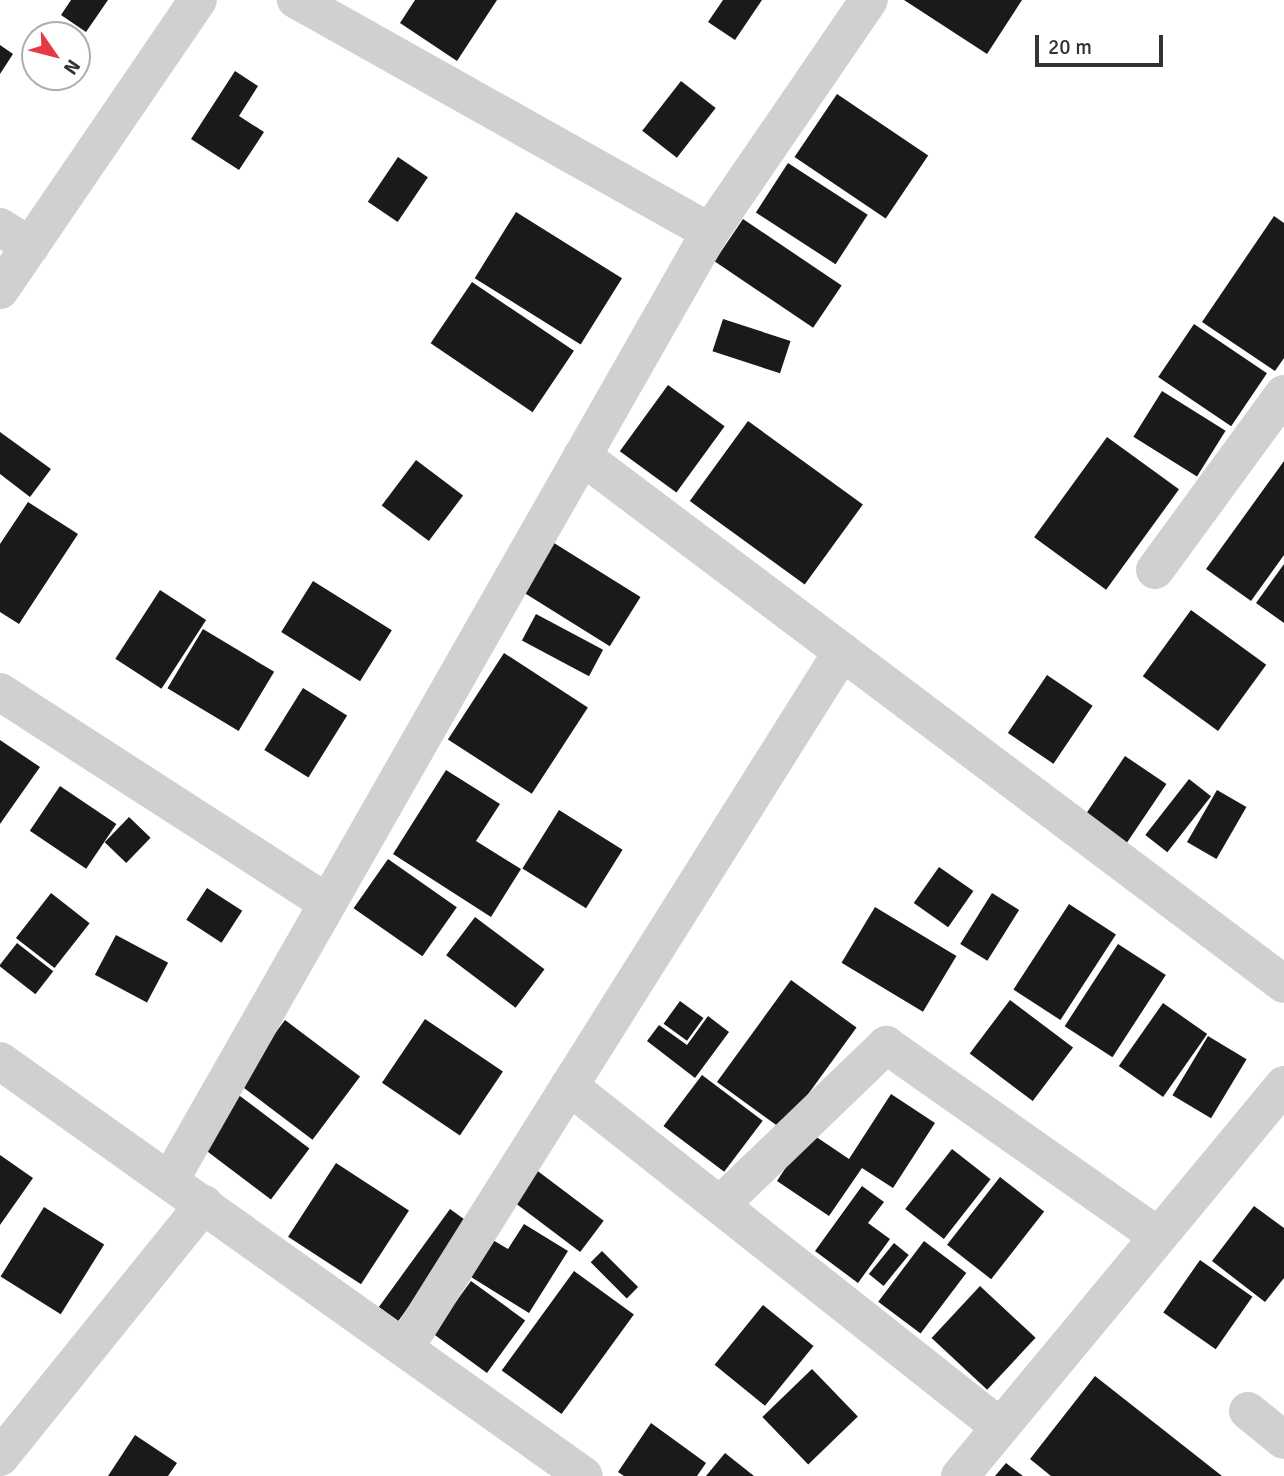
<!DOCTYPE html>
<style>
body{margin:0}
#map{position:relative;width:1284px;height:1476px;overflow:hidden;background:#fff;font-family:Signika,sans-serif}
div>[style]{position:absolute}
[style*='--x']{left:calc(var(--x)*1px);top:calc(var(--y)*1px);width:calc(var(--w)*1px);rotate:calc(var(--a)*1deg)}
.building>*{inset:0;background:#1a1a1a;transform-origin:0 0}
.street>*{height:38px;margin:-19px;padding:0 19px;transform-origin:19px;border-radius:19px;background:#d0d0d0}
span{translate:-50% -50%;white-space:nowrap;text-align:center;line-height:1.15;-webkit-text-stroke:7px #fff;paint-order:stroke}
.north{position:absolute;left:21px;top:21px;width:70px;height:70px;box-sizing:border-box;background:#fff;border:2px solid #adadad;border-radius:50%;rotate:125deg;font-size:19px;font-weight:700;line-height:28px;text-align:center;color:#333}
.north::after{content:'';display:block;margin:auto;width:24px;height:32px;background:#e63946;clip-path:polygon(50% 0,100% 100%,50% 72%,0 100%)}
.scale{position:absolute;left:1035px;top:35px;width:128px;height:32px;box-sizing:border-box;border:4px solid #333;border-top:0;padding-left:9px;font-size:21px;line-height:24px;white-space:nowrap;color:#333;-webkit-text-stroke:5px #fff;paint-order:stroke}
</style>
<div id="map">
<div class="building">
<div style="clip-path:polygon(71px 0,108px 0,86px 32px,61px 15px)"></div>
<div style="clip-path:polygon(415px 0,497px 0,457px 61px,400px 23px)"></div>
<div style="clip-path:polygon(723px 0,762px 0,735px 40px,708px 22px)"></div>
<div style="clip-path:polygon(904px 0,1022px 0,987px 54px)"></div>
<div style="clip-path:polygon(0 45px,13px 54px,0 74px)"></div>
<div style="clip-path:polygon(235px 71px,258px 86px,239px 116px,264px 132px,239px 170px,191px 139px)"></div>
<div style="left:681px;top:81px;width:44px;height:63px;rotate:38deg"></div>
<div style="left:837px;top:94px;width:110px;height:76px;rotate:34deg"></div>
<div style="left:398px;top:157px;width:36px;height:54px;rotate:34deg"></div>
<div style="left:788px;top:163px;width:95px;height:59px;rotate:33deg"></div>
<div style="left:516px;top:212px;width:125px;height:78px;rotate:32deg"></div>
<div style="clip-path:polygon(1274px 216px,1284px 223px,1284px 358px,1275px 371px,1202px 322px)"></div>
<div style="left:743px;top:219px;width:119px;height:51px;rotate:34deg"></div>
<div style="left:472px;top:282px;width:123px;height:74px;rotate:34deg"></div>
<div style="left:723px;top:319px;width:71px;height:34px;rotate:18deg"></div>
<div style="left:1194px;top:324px;width:88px;height:64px;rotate:34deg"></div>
<div style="left:668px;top:385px;width:70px;height:82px;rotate:36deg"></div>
<div style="left:1162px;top:391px;width:75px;height:54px;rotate:32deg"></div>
<div style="left:748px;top:421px;width:142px;height:99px;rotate:36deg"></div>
<div style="clip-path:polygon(0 432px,51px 469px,30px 497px,0 474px)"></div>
<div style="left:1107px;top:437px;width:89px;height:124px;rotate:36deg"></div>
<div style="left:416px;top:460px;width:59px;height:57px;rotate:37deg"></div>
<div style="clip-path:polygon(1284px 461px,1284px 555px,1251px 601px,1206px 569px)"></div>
<div style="clip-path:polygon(28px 502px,78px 534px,19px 624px,0 612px,0 544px)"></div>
<div style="left:554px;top:543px;width:102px;height:58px;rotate:32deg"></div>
<div style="clip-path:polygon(1284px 564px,1284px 623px,1256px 603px)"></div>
<div style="left:313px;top:581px;width:93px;height:60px;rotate:32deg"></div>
<div style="left:160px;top:590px;width:55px;height:82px;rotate:33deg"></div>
<div style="left:1191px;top:610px;width:93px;height:82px;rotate:36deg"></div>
<div style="left:536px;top:614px;width:76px;height:30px;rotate:28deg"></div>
<div style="left:203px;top:629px;width:83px;height:69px;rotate:31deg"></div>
<div style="left:504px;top:653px;width:100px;height:103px;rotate:33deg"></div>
<div style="left:1047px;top:675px;width:55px;height:70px;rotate:34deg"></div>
<div style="left:303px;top:688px;width:52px;height:73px;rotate:32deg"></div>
<div style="clip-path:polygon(0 740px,40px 767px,0 824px)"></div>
<div style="left:1125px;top:756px;width:50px;height:72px;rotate:34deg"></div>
<div style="clip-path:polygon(446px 770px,500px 804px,476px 841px,521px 869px,491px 917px,393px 854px)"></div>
<div style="left:1189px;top:779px;width:28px;height:71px;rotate:38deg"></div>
<div style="left:60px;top:786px;width:68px;height:54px;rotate:34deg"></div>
<div style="left:1217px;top:790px;width:34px;height:60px;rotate:30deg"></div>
<div style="left:559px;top:810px;width:75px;height:69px;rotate:32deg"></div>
<div style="left:129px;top:817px;width:30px;height:35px;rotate:44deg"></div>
<div style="left:388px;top:859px;width:84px;height:60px;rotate:35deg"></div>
<div style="left:939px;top:867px;width:42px;height:44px;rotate:35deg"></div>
<div style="left:207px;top:888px;width:42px;height:38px;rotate:33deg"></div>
<div style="left:51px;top:893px;width:49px;height:57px;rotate:38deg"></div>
<div style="left:992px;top:893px;width:32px;height:60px;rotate:32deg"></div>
<div style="left:1069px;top:904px;width:56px;height:102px;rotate:33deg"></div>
<div style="left:875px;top:907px;width:95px;height:65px;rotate:31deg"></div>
<div style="left:475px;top:917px;width:87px;height:48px;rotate:37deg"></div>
<div style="left:116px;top:935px;width:59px;height:45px;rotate:28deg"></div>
<div style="left:17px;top:943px;width:46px;height:29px;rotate:38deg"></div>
<div style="left:1118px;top:944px;width:57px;height:98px;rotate:33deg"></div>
<div style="left:791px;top:980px;width:81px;height:126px;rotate:36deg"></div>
<div style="left:1010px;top:1000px;width:79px;height:67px;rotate:37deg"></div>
<div style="left:680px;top:1001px;width:29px;height:28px;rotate:36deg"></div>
<div style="left:1163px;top:1003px;width:54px;height:77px;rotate:35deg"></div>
<div style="clip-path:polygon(708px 1016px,729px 1032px,695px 1078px,647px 1041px,659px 1025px,687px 1045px)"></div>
<div style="left:425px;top:1019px;width:94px;height:77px;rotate:34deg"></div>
<div style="left:285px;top:1020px;width:94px;height:79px;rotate:37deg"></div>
<div style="left:1208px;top:1036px;width:45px;height:69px;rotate:31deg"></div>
<div style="left:702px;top:1075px;width:76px;height:64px;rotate:37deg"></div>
<div style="left:232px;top:1090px;width:97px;height:64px;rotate:37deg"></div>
<div style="clip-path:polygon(891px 1094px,935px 1123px,893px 1188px,862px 1168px,829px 1216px,777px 1181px,809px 1132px,849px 1159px)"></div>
<div style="left:952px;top:1149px;width:49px;height:76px;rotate:38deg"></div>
<div style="clip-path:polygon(0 1155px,33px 1178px,0 1225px)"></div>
<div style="left:336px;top:1163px;width:87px;height:88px;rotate:33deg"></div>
<div style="left:535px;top:1169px;width:86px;height:39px;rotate:37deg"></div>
<div style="left:1000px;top:1177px;width:56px;height:86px;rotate:38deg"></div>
<div style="clip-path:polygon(862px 1186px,884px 1202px,868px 1223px,890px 1239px,858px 1283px,815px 1251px)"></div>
<div style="clip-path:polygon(1254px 1206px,1284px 1228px,1284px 1278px,1265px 1302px,1212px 1261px)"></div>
<div style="left:44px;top:1207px;width:71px;height:82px;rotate:32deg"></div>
<div style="left:450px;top:1209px;width:24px;height:121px;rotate:36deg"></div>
<div style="clip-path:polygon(524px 1224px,568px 1251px,529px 1313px,463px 1272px,486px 1236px,508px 1249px)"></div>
<div style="left:924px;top:1241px;width:53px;height:76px;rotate:37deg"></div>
<div style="left:894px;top:1243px;width:19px;height:40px;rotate:39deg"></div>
<div style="left:602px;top:1251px;width:51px;height:16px;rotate:45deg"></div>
<div style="left:1200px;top:1260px;width:64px;height:64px;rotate:35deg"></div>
<div style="left:574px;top:1271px;width:74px;height:123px;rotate:36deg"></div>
<div style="left:471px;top:1281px;width:67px;height:65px;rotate:36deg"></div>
<div style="left:980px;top:1286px;width:76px;height:71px;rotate:43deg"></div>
<div style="left:763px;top:1305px;width:65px;height:77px;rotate:39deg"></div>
<div style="left:812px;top:1369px;width:66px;height:69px;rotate:46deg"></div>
<div style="clip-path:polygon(1095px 1376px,1222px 1476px,1051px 1476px,1030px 1459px)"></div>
<div style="clip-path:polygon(651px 1423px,706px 1463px,697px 1476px,624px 1476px,618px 1472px)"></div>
<div style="clip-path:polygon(135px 1435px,177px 1463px,168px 1476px,108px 1476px)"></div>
<div style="clip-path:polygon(725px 1453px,754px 1476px,706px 1476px)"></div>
<div style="clip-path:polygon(1006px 1463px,1023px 1476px,995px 1476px)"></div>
</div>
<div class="street">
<div style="--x:0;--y:227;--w:36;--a:32"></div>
<div style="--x:710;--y:232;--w:281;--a:-55.6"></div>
<div style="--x:0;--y:290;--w:351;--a:-55.7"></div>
<div style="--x:582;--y:456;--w:878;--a:36.95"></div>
<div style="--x:1155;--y:570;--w:218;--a:-53.8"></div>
<div style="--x:0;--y:692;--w:389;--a:32.8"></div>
<div style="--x:0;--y:1061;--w:716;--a:35.4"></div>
<div style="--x:569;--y:1086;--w:550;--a:38.35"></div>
<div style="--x:170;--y:1180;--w:1091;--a:-60.33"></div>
<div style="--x:710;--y:232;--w:475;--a:-150.7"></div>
<div style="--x:720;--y:1205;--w:231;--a:-43.9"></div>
<div style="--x:886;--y:1045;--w:332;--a:35.1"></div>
<div style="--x:406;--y:1346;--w:820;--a:-57.86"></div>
<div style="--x:1248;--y:1411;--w:46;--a:38.9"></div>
<div style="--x:0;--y:1457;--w:325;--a:-51.1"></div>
<div style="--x:960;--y:1476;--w:508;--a:-50.35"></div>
</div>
<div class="north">N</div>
<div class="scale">20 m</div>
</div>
